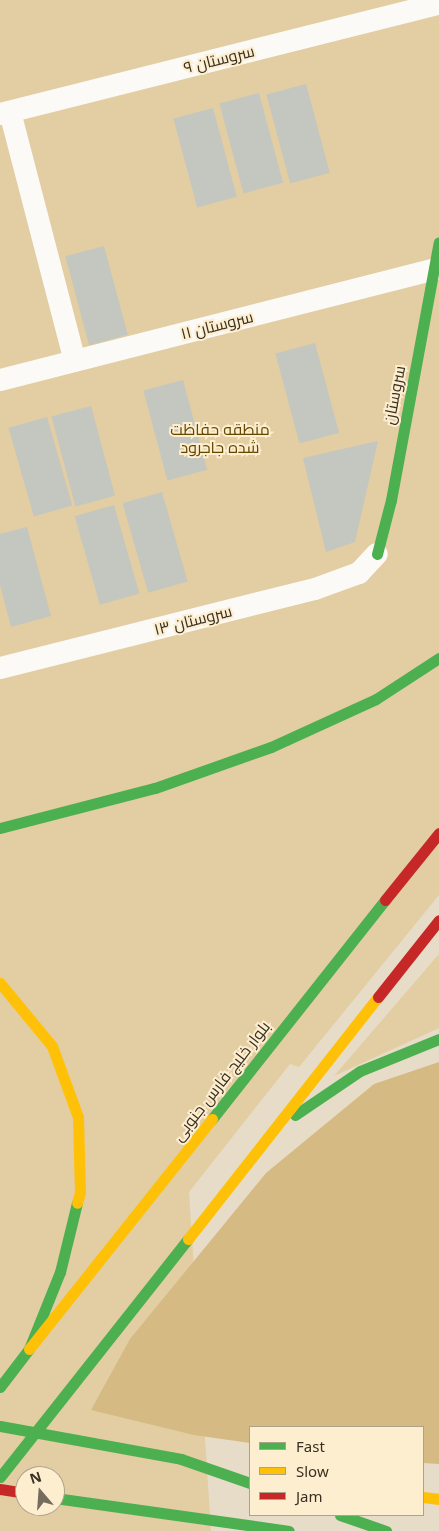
<!DOCTYPE html>
<meta charset="utf-8">
<style>
body{margin:0}
#map{position:relative;width:439px;height:1531px;overflow:hidden;background:#e7dcc8;font-family:"Noto Sans",Cairo,sans-serif}
div>[style]{position:absolute}
[style*='--x']{left:calc(var(--x)*1px);top:calc(var(--y)*1px);width:calc(var(--w)*1px);rotate:calc(var(--a)*1deg)}
.green>*{inset:0;background:#e3cda2}
.forest>*{inset:0;background:#d5ba83}
.building>*{inset:0;background:#c3c7bf;transform-origin:0 0}
.street>*{height:22px;margin:-11px;padding:0 11px;transform-origin:11px;border-radius:11px;background:#fbfaf7}
.fast>*{height:11px;margin:-5.5px;padding:0 5.5px;transform-origin:5.5px;border-radius:5.5px;background:#4caf50}
.slow>*{height:11px;margin:-5.5px;padding:0 5.5px;transform-origin:5.5px;border-radius:5.5px;background:#ffc107}
.jam>*{height:11px;margin:-5.5px;padding:0 5.5px;transform-origin:5.5px;border-radius:5.5px;background:#c62828}
span{translate:-50% -50%;white-space:nowrap;text-align:center;line-height:1.15;-webkit-text-stroke:4px #feeed0;paint-order:stroke}
.street-label{font-size:16px;color:#383022}
.park-label{font-size:16px;color:#634701}
.legend{position:absolute;left:249px;top:1426px;width:175px;height:90px;box-sizing:border-box;background:#feeed0;border:1px solid #afa28a;margin:0;padding:6px 9px;list-style:none;font-size:15px;color:#383022}
.legend li{display:flex;align-items:center;gap:10px;height:25px}
.legend b{width:25px;border:1px solid #afa28a}
.north{position:absolute;left:15px;top:1466px;width:50px;height:50px;box-sizing:border-box;background:#feeed0;border:1px solid #afa28a;border-radius:50%;rotate:342deg;font-size:14px;font-weight:700;line-height:20px;text-align:center;color:#383022}
.north::after{content:'';display:block;margin:auto;width:18px;height:22px;background:#756c5c;clip-path:polygon(50% 0,100% 100%,50% 72%,0 100%)}
</style>
<div id="map">
<div class="green">
<div style="clip-path:polygon(evenodd,0 0,439px 0,439px 895px,299px 1067px,290px 1064px,189px 1192px,211px 1531px,0 1531px,0 0,25px 1476px,55px 1476px,55px 1506px,25px 1506px,25px 1476px)"></div>
<div style="clip-path:polygon(439px 954px,439px 1028px,334px 1076px)"></div>
</div>
<div class="forest">
<div style="clip-path:polygon(439px 1062px,439px 1464px,423px 1463px,423px 1427px,250px 1427px,250px 1443px,194px 1435px,91px 1410px,130px 1339px,266px 1173px,374px 1084px)"></div>
</div>
<div class="building">
<div style="left:306px;top:84px;width:92px;height:41px;rotate:75deg"></div>
<div style="left:259px;top:93px;width:93px;height:41px;rotate:75deg"></div>
<div style="left:213px;top:108px;width:92px;height:41px;rotate:75deg"></div>
<div style="left:104px;top:246px;width:92px;height:40px;rotate:75deg"></div>
<div style="left:315px;top:343px;width:93px;height:41px;rotate:75deg"></div>
<div style="left:183px;top:380px;width:93px;height:41px;rotate:75deg"></div>
<div style="left:91px;top:406px;width:93px;height:41px;rotate:75deg"></div>
<div style="left:47px;top:417px;width:92px;height:40px;rotate:74deg"></div>
<div style="clip-path:polygon(378px 441px,355px 542px,326px 552px,303px 458px)"></div>
<div style="left:162px;top:492px;width:93px;height:41px;rotate:74deg"></div>
<div style="left:114px;top:505px;width:92px;height:41px;rotate:74deg"></div>
<div style="clip-path:polygon(27px 527px,51px 616px,11px 627px,0 585px,0 534px)"></div>
</div>
<div class="street">
<div style="--x:10;--y:112;--w:257;--a:75.4"></div>
<div style="--x:0;--y:114;--w:453;--a:-14.1"></div>
<div style="--x:0;--y:380;--w:453;--a:-14.3"></div>
<div style="--x:0;--y:668;--w:325;--a:-14.1"></div>
<div style="--x:315;--y:589;--w:47;--a:-20"></div>
<div style="--x:359;--y:573;--w:26;--a:-47"></div>
</div>
<div class="fast">
<div style="--x:377;--y:554;--w:56;--a:-75.5"></div>
<div style="--x:391;--y:500;--w:262;--a:-79.5"></div>
<div style="--x:0;--y:828;--w:160;--a:-14.5"></div>
<div style="--x:155;--y:788;--w:123;--a:-19.5"></div>
<div style="--x:271;--y:747;--w:115;--a:-24.6"></div>
<div style="--x:376;--y:699;--w:75;--a:-33.1"></div>
<div style="--x:295;--y:1115;--w:78;--a:-34.1"></div>
<div style="--x:360;--y:1071;--w:85;--a:-22.1"></div>
<div style="--x:212;--y:1119;--w:279;--a:-51.7"></div>
<div style="--x:0;--y:1387;--w:48;--a:-52.7"></div>
<div style="--x:29;--y:1349;--w:83;--a:-68.1"></div>
<div style="--x:60;--y:1272;--w:71;--a:-76.2"></div>
<div style="--x:0;--y:1426;--w:184;--a:10.3"></div>
<div style="--x:181;--y:1459;--w:73;--a:19.2"></div>
<div style="--x:0;--y:1477;--w:303;--a:-51.7"></div>
<div style="--x:55;--y:1498;--w:236;--a:8"></div>
<div style="--x:340;--y:1515;--w:49;--a:19.2"></div>
</div>
<div class="slow">
<div style="--x:0;--y:983;--w:82;--a:50.5"></div>
<div style="--x:52;--y:1046;--w:76;--a:69.9"></div>
<div style="--x:78;--y:1117;--w:75;--a:88.5"></div>
<div style="--x:80;--y:1192;--w:11;--a:105"></div>
<div style="--x:188;--y:1239;--w:308;--a:-51.9"></div>
<div style="--x:29;--y:1349;--w:294;--a:-51.5"></div>
<div style="--x:423;--y:1497;--w:16;--a:7"></div>
</div>
<div class="jam">
<div style="--x:385;--y:900;--w:86;--a:-51.1"></div>
<div style="--x:378;--y:997;--w:98;--a:-51.6"></div>
<div style="--x:0;--y:1489;--w:25;--a:9"></div>
</div>
<div class="street-label">
<span style="left:219px;top:59px;rotate:-14deg">سروستان ۹</span>
<span style="left:217px;top:325px;rotate:-14deg">سروستان ۱۱</span>
<span style="left:394px;top:395px;rotate:-79deg">سروستان</span>
<span style="left:193px;top:620px;rotate:-14deg">سروستان ۱۳</span>
<span style="left:221px;top:1081px;rotate:-52deg">بلوار خلیج فارس جنوبی</span>
</div>
<div class="park-label">
<span style="left:220px;top:438px">منطقه حفاظت<br>شده جاجرود</span>
</div>
<ul class="legend">
<li><b style="height:6px;background:#4caf50"></b>Fast</li>
<li><b style="height:6px;background:#ffc107"></b>Slow</li>
<li><b style="height:6px;background:#c62828"></b>Jam</li>
</ul>
<div class="north">N</div>
</div>
